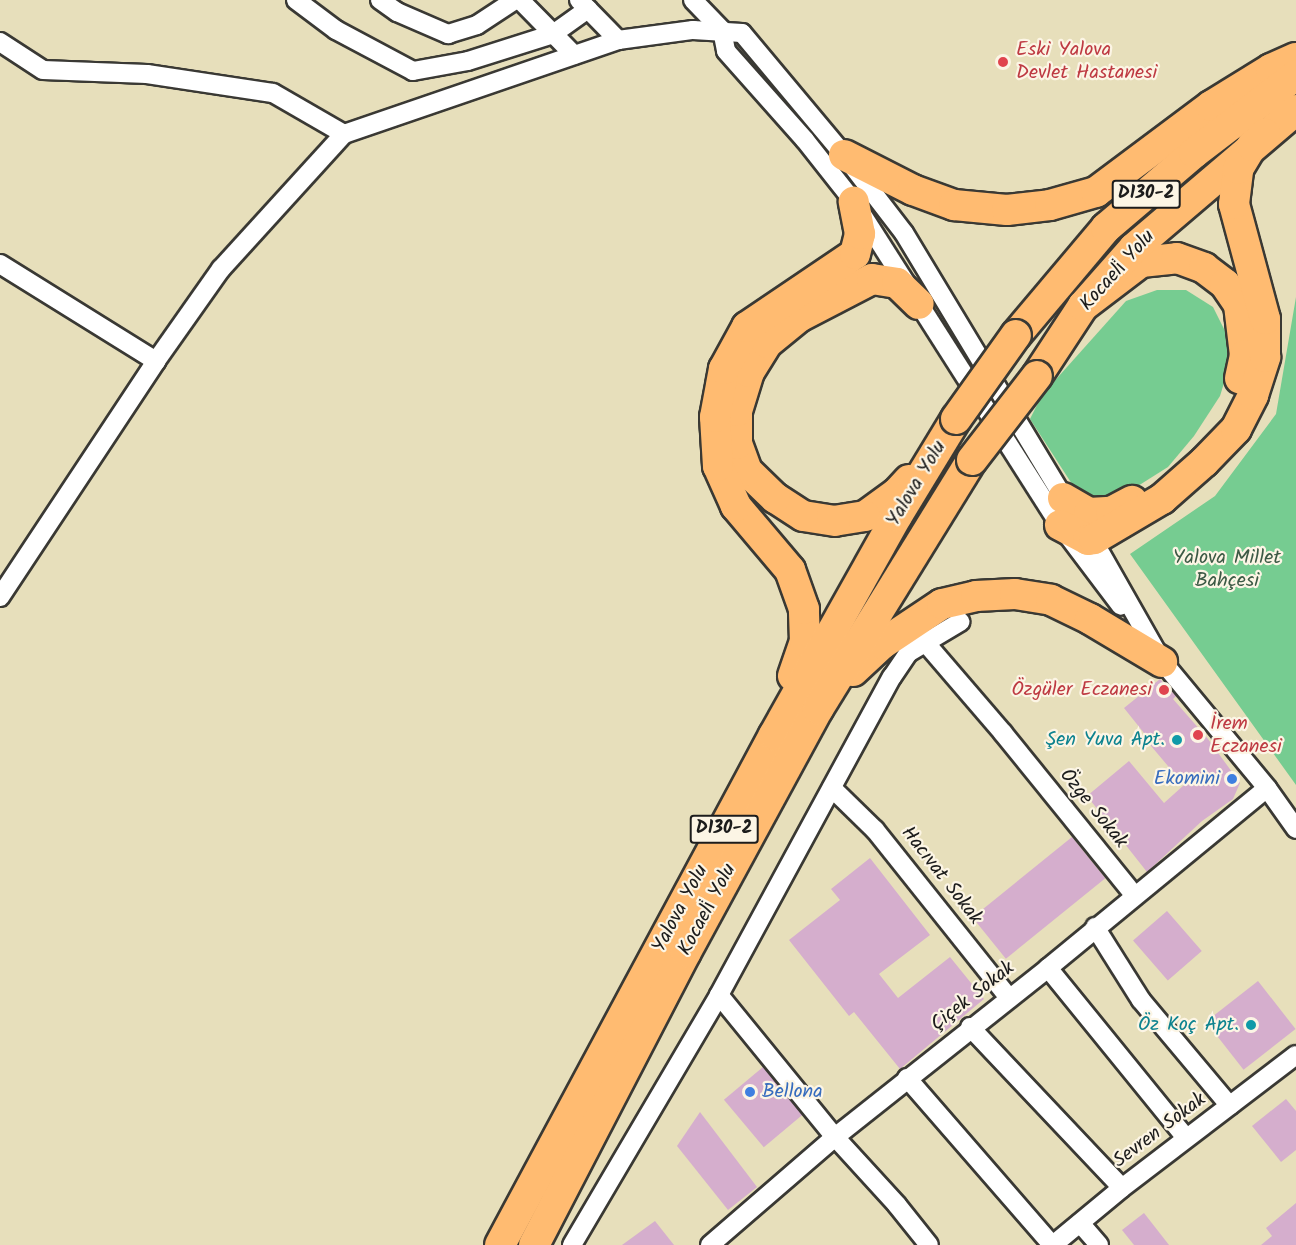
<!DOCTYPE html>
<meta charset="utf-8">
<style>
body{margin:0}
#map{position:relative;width:1296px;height:1245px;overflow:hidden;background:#e7dfbb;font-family:Kalam,sans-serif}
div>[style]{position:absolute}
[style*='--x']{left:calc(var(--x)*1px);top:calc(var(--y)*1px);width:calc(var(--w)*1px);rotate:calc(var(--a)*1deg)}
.green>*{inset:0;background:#76cc91}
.building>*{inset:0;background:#d5aecd;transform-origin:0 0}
.roads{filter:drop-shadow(2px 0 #3a3934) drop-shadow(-2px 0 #3a3934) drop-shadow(0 2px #3a3934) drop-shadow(0 -2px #3a3934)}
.minor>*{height:18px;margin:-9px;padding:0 9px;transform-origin:9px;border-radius:9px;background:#fff}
.trunk>*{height:30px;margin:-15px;padding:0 15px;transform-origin:15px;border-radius:15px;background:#ffbb71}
.bridges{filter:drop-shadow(2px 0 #3a3934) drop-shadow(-2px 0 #3a3934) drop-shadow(0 2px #3a3934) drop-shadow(0 -2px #3a3934)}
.trunk-bridge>*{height:30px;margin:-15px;padding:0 15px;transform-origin:15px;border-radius:15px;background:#ffbb71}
.dots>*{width:16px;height:16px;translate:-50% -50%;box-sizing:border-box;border:3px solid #fcf5e5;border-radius:50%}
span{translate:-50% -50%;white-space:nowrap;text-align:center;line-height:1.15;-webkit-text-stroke:4.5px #fcf5e5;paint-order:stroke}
.shield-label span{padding:2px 4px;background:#fcf5e5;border:2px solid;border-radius:4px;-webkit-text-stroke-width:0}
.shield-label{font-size:18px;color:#1c1c1c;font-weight:700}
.health-label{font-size:20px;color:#be3a42}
.left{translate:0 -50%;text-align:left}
.right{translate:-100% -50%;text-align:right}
.street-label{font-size:20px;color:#1c1c1c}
.park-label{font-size:20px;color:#3c5a45}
.culture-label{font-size:20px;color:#0d838f}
.shop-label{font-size:20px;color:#366cbe}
</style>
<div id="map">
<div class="green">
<div style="clip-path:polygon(1157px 290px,1186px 290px,1213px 307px,1227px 335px,1232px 357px,1220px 396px,1194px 436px,1168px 467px,1122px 496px,1095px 501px,1081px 498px,1030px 419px,1042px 395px,1126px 301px)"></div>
<div style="clip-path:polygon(1296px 297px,1296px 785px,1130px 554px,1215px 496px,1276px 414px)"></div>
</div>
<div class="building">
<div style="clip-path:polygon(1160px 679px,1176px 696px,1173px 699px,1208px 739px,1240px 783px,1233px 799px,1202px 821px,1147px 872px,1087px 796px,1129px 761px,1164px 803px,1184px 785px,1146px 740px,1148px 738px,1124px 708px)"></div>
<div style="left:1072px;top:837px;width:53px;height:128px;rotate:51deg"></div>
<div style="clip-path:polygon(870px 858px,930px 935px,879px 974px,898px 998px,950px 957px,984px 999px,900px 1069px,854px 1012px,849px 1016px,789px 940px,840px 900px,831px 889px)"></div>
<div style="left:1167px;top:911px;width:53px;height:45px;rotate:49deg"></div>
<div style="left:1258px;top:981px;width:61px;height:66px;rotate:52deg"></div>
<div style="left:763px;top:1067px;width:62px;height:51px;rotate:50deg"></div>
<div style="clip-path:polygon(1286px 1099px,1296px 1111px,1296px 1150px,1281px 1162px,1252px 1126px)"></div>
<div style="clip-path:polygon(700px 1112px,757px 1187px,728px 1210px,677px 1146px)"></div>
<div style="clip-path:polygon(1296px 1203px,1296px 1245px,1261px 1245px,1272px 1236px,1266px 1228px)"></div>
<div style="clip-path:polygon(1144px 1213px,1169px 1245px,1134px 1245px,1122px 1230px)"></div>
<div style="clip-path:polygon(655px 1221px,674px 1245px,622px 1245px)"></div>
</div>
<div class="roads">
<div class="minor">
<div style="--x:296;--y:0;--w:50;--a:36.9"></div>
<div style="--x:336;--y:30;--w:87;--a:28"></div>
<div style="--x:413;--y:71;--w:56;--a:-10.3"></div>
<div style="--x:468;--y:61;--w:89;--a:-17.6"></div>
<div style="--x:553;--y:34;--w:43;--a:-35.5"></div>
<div style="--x:380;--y:0;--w:21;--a:35"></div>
<div style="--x:397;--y:12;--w:56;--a:23.3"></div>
<div style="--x:448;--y:34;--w:30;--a:-17"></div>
<div style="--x:477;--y:25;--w:45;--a:-33.3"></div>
<div style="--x:520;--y:0;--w:77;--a:45.5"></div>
<div style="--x:579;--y:0;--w:56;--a:45.7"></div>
<div style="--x:693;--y:0;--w:42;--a:46"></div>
<div style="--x:722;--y:30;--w:21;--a:79"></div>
<div style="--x:726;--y:51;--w:119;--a:48.4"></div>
<div style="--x:805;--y:140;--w:79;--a:51.7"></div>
<div style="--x:854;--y:202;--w:383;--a:57.5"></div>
<div style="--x:1060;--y:525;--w:101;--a:53"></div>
<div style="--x:0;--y:42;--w:51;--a:33.1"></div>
<div style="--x:43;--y:70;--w:104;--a:2.2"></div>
<div style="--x:147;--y:74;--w:127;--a:8.6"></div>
<div style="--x:273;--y:93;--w:82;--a:30"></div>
<div style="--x:0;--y:264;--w:184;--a:31.9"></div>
<div style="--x:1089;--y:533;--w:144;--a:60.4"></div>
<div style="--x:0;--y:597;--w:283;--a:-56.5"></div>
<div style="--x:156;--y:361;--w:113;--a:-54.8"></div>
<div style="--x:221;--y:269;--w:183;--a:-47.7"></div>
<div style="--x:344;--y:134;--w:290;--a:-18.9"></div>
<div style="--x:618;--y:40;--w:76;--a:-7.6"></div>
<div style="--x:693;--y:30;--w:49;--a:3.5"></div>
<div style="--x:742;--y:33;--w:159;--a:50.1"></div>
<div style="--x:844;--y:155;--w:98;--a:52.4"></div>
<div style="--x:904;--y:233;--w:319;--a:58.9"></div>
<div style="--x:924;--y:641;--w:121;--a:49.3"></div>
<div style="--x:1003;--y:733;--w:208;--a:51"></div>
<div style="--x:1157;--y:655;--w:173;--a:50.4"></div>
<div style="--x:1267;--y:788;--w:50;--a:54.7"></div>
<div style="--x:832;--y:788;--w:60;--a:44.3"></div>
<div style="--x:875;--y:830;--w:215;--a:51.4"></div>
<div style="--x:1095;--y:927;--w:86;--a:57.8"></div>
<div style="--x:1141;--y:1000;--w:138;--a:50"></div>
<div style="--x:1048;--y:968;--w:219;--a:50.9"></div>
<div style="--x:719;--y:995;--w:183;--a:50.8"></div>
<div style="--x:835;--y:1137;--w:92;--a:47.6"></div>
<div style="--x:897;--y:1205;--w:51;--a:51.3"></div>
<div style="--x:970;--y:1027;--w:221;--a:46.6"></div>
<div style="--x:907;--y:1078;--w:221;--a:49"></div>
<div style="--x:1080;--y:1223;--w:29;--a:49"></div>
<div style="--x:572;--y:1245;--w:290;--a:-59.5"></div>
<div style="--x:719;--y:995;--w:362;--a:-61.5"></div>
<div style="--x:892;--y:677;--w:29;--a:-56"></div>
<div style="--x:908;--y:653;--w:61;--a:-30.8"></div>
<div style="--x:710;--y:1245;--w:165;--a:-40.8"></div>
<div style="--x:835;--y:1137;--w:272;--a:-38.4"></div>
<div style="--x:1048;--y:968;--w:283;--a:-39.4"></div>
<div style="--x:1053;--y:1245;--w:89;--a:-39.6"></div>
<div style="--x:1122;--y:1188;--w:219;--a:-37.4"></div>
</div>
<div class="trunk">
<div style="--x:844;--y:155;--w:77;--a:26.9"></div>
<div style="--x:913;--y:190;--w:44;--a:20.1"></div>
<div style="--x:954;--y:205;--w:53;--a:5.4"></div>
<div style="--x:1007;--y:210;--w:43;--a:-6.6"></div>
<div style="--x:1050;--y:205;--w:48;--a:-15.8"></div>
<div style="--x:1096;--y:192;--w:144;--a:-36.8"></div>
<div style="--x:1211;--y:106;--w:70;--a:-31.7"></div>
<div style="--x:1271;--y:69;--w:27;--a:-24"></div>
<div style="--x:1083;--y:306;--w:73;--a:-37.2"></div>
<div style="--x:1141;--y:262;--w:36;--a:-6"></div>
<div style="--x:1177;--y:258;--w:29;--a:20"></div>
<div style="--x:1204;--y:268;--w:26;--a:37"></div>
<div style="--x:1225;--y:284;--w:25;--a:56"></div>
<div style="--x:1239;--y:305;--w:50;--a:83.2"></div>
<div style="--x:1245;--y:355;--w:24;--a:102"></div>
<div style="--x:1016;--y:335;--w:140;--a:-49.9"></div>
<div style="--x:1106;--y:228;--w:116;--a:-40.4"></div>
<div style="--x:1194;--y:153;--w:128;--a:-37.4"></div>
<div style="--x:1037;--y:376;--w:84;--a:-56.7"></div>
<div style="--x:1083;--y:306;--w:77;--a:-48.7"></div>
<div style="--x:1134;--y:248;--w:213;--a:-40.4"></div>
<div style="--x:909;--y:480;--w:18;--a:133"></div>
<div style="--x:897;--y:493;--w:39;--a:144"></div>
<div style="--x:865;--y:516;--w:30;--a:171"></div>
<div style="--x:835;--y:521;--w:32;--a:-171"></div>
<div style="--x:803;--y:516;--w:33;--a:-147"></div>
<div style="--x:775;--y:498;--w:39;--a:-136"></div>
<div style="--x:747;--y:471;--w:29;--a:-110"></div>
<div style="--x:737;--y:444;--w:33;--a:-90"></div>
<div style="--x:737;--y:411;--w:41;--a:-72.9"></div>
<div style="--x:749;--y:372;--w:34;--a:-58"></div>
<div style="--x:767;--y:343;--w:41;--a:-39.1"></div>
<div style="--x:799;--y:317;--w:82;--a:-27.5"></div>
<div style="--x:872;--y:279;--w:25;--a:9"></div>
<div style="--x:897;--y:283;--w:30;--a:44"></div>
<div style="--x:1063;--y:498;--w:30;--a:30"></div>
<div style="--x:1089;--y:513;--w:22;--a:-3"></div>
<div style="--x:1111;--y:512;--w:24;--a:-28"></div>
<div style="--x:1060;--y:525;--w:32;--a:28"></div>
<div style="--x:1088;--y:540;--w:6;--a:-9"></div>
<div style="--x:1094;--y:539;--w:79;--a:-30.5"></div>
<div style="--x:1162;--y:499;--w:56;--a:-41.4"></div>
<div style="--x:1204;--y:462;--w:46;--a:-45.9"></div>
<div style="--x:1236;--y:429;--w:38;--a:-63"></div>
<div style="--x:1253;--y:395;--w:40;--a:-72"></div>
<div style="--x:1265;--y:357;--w:38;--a:-90"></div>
<div style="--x:1265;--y:319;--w:119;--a:-105.1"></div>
<div style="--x:1234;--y:204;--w:35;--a:-83"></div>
<div style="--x:1238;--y:169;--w:27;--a:-59"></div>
<div style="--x:1252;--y:146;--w:18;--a:-43"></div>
<div style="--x:853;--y:671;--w:40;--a:-43"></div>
<div style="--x:882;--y:644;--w:72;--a:-33.7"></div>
<div style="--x:942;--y:604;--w:35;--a:-13"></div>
<div style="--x:976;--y:596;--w:39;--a:-3"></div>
<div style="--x:1015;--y:594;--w:36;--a:9"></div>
<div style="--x:1051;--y:600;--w:43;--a:26"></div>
<div style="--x:1090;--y:619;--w:84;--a:30.8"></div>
<div style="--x:793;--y:676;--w:36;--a:-71"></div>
<div style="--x:805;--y:642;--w:33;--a:-92"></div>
<div style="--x:804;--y:609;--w:41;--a:-109.7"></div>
<div style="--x:790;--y:570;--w:84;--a:-130.2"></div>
<div style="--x:736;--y:506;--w:44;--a:-114.2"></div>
<div style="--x:718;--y:466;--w:49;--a:-93.5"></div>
<div style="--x:715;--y:417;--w:49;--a:-79.4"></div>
<div style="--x:724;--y:369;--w:48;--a:-61.3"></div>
<div style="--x:747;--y:327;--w:130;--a:-34.1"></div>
<div style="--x:855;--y:254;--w:21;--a:-76"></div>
<div style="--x:860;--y:234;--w:33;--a:-101"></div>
<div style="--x:500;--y:1245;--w:579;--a:-61.75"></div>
<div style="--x:774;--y:735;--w:251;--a:-60.7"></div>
<div style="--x:897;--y:516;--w:114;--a:-58.7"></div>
<div style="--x:534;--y:1245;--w:330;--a:-62.6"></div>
<div style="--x:686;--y:952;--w:277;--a:-61.5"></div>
<div style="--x:818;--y:709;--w:293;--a:-58.3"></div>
</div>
</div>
<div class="bridges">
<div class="trunk-bridge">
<div style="--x:956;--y:419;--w:103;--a:-54.5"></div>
<div style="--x:972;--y:460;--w:106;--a:-52.3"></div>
</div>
</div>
<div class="dots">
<div style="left:1003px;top:62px;background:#e0444e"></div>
<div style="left:1164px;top:690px;background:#e0444e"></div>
<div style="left:1198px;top:735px;background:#e0444e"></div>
<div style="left:1177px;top:740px;background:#0f9aa8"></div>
<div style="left:1232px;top:779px;background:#3f7fe0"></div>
<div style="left:1251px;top:1025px;background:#0f9aa8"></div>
<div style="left:750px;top:1092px;background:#3f7fe0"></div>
</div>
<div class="shield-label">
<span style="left:1146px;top:194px">D130-2</span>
<span style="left:724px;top:829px">D130-2</span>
</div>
<div class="health-label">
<span class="left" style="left:1016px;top:62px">Eski Yalova<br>Devlet Hastanesi</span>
<span class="right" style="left:1152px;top:690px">Özgüler Eczanesi</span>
<span class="left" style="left:1210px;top:736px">İrem<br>Eczanesi</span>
</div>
<div class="street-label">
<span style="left:1118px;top:271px;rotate:-48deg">Kocaeli̇ Yolu</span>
<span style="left:917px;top:484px;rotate:-59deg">Yalova Yolu</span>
<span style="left:1093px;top:809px;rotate:51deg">Özge Sokak</span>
<span style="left:941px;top:876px;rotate:52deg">Hacıvat Sokak</span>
<span style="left:681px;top:909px;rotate:-62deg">Yalova Yolu</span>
<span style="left:708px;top:910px;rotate:-62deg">Kocaeli̇ Yolu</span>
<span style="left:973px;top:997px;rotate:-38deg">Çiçek Sokak</span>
<span style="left:1160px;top:1131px;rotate:-37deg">Sevren Sokak</span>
</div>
<div class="park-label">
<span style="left:1227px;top:570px">Yalova Millet<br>Bahçesi</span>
</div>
<div class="culture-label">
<span class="right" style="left:1165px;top:740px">Şen Yuva Apt.</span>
<span class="right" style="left:1239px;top:1025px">Öz Koç Apt.</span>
</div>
<div class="shop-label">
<span class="right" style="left:1220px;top:779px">Ekomini</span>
<span class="left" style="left:762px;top:1092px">Bellona</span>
</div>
</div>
